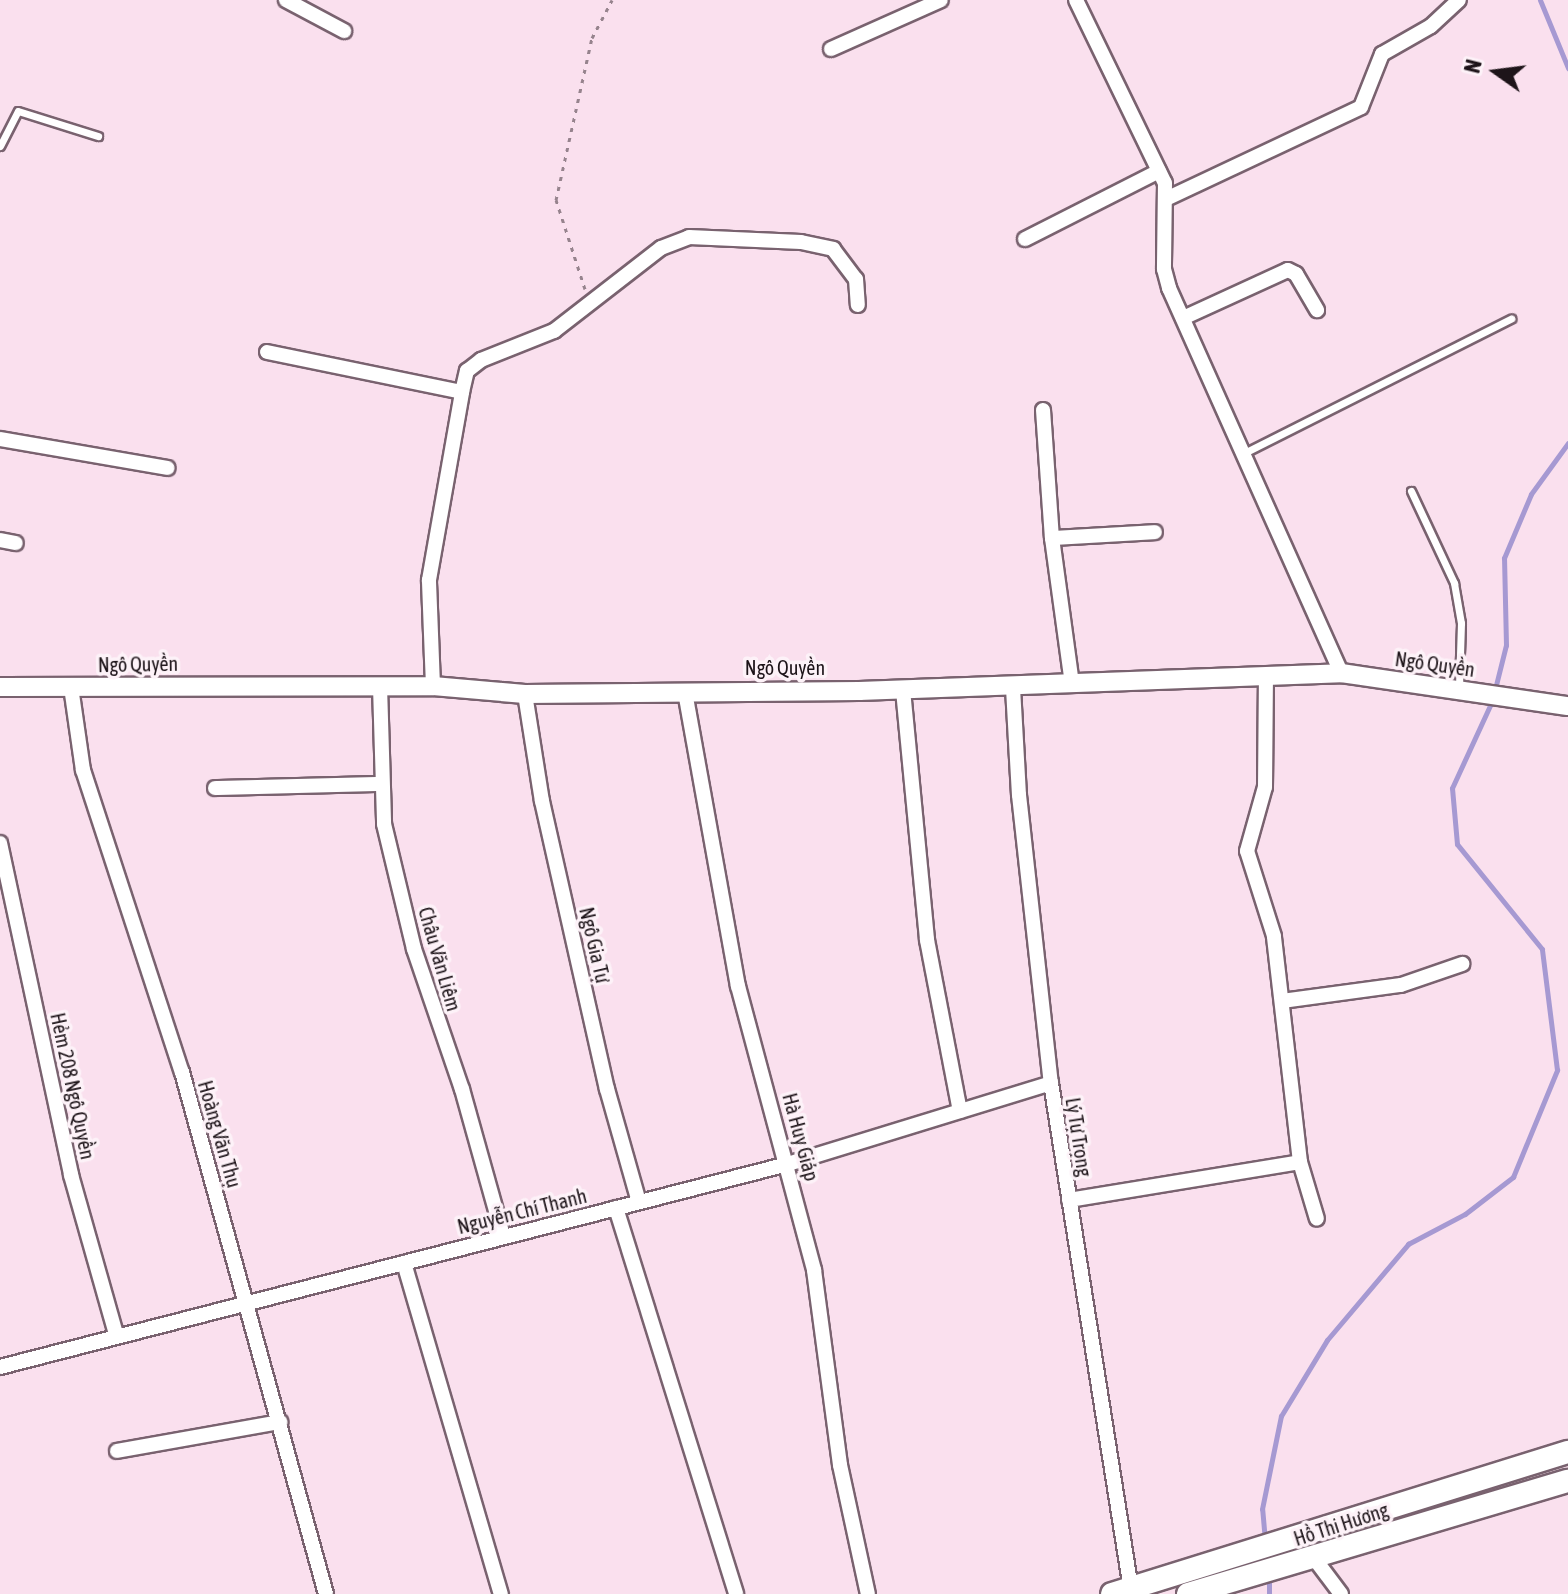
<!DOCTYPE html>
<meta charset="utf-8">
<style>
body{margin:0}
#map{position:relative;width:1568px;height:1594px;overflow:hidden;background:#fae0ee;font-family:"Asap Condensed",sans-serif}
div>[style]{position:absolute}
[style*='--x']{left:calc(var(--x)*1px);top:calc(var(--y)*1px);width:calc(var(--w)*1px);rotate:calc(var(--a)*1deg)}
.stream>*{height:5px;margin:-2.5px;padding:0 2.5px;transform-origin:2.5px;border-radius:2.5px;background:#a699d2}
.path>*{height:3px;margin-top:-1.5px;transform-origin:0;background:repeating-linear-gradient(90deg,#96838d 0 4px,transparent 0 10px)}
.roads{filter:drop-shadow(2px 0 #79626f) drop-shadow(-2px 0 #79626f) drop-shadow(0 2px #79626f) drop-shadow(0 -2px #79626f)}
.service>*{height:7px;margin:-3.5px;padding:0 3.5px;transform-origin:3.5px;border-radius:3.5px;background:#fff}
.minor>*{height:14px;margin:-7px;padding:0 7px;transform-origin:7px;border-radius:7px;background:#fff}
.tertiary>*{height:18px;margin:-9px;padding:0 9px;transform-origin:9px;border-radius:9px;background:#fff}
.primary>*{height:22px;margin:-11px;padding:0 11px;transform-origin:11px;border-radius:11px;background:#fff}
span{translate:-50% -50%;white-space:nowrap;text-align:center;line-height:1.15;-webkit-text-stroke:7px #fdf2f8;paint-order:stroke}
.street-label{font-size:20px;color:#1d1419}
.north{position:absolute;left:1456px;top:32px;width:80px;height:80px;-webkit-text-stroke:6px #fdf2f8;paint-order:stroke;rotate:284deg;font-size:22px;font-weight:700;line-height:32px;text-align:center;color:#1d1419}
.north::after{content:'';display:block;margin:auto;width:28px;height:36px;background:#1d1419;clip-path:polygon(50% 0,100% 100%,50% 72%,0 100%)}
</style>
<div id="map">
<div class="stream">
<div style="--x:1540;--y:0;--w:74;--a:67.6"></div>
<div style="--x:1495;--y:689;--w:45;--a:-76"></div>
<div style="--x:1506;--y:645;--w:87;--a:-91.3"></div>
<div style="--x:1504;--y:558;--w:69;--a:-67.1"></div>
<div style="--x:1531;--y:494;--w:63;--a:-54"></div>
<div style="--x:1265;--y:1541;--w:32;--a:-95"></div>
<div style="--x:1262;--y:1509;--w:95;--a:-78.5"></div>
<div style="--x:1281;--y:1416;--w:89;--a:-58.8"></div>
<div style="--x:1327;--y:1340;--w:126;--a:-49.8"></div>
<div style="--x:1408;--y:1244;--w:64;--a:-27.8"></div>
<div style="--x:1465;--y:1214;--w:61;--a:-37.6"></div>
<div style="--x:1513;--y:1177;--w:116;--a:-67.6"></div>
<div style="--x:1557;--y:1070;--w:122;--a:-97.1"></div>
<div style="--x:1542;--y:949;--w:135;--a:-129"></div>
<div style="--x:1457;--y:844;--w:56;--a:-95.1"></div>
<div style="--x:1452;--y:788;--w:98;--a:-65.3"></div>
<div style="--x:1269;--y:1575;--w:19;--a:90"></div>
</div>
<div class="path">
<div style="--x:585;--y:289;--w:94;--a:-108"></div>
<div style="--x:556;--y:200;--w:166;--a:-77.5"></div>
<div style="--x:592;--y:38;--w:43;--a:-62.2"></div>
</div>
<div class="roads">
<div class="service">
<div style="--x:0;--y:146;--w:39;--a:-63"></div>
<div style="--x:18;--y:111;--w:84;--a:17.4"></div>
<div style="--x:1246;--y:452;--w:297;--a:-26.7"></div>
<div style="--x:1411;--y:491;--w:102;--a:64.9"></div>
<div style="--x:1454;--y:583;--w:41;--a:80.1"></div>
<div style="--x:1461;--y:623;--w:64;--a:91.8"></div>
</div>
<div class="minor">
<div style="--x:286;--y:0;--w:66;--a:28.1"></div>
<div style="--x:1076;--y:0;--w:203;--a:64.1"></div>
<div style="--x:1165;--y:183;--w:86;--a:90.7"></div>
<div style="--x:1164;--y:269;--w:20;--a:75"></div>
<div style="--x:1169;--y:288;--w:422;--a:65.9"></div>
<div style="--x:831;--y:49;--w:120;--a:-24"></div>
<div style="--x:1168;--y:198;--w:213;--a:-25.2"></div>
<div style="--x:1361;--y:107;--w:57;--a:-68.4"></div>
<div style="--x:1382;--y:54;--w:56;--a:-29.7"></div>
<div style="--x:1431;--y:26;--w:38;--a:-43"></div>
<div style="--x:1025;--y:239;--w:150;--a:-26.9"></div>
<div style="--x:1183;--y:318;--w:115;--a:-24.6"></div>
<div style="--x:1288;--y:270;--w:9;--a:27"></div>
<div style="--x:1296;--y:274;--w:42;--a:59.7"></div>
<div style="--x:267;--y:352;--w:199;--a:11.6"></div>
<div style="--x:462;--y:392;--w:22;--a:-77"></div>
<div style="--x:467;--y:371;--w:18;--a:-38"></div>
<div style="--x:481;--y:360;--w:79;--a:-21.7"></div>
<div style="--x:554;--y:331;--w:135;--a:-37.8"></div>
<div style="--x:661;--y:248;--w:30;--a:-21"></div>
<div style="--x:689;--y:237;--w:112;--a:2.6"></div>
<div style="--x:801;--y:242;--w:33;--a:12"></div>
<div style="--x:833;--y:249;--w:38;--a:53"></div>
<div style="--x:856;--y:279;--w:26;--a:86"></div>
<div style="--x:1043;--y:410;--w:128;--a:86"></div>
<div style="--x:1052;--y:538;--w:147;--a:82.2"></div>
<div style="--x:0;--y:439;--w:170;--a:9.8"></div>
<div style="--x:1052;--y:538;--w:103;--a:-3.3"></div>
<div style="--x:0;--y:540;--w:16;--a:11"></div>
<div style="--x:380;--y:686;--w:138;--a:88.3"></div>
<div style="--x:384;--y:824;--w:129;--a:76.5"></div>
<div style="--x:414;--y:949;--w:148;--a:71.1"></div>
<div style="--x:462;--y:1089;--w:153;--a:74.4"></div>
<div style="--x:433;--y:686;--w:106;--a:-92.2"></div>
<div style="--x:429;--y:580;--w:191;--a:-80"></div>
<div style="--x:71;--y:687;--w:84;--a:81.8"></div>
<div style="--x:83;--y:770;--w:318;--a:71.9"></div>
<div style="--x:182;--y:1072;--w:541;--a:74.58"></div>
<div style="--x:1013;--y:688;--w:107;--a:86.8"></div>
<div style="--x:1019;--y:795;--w:290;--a:83.7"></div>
<div style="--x:1051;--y:1083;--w:512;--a:81.02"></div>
<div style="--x:903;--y:690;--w:251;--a:84.5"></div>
<div style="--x:927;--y:940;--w:174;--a:79.1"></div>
<div style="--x:685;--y:692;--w:299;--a:79.8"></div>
<div style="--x:738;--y:986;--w:294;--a:75"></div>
<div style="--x:814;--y:1270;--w:197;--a:82.4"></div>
<div style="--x:840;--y:1465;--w:132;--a:77.8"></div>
<div style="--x:525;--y:694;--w:108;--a:81"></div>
<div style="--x:542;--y:801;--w:295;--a:77.3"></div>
<div style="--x:607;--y:1089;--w:117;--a:74.2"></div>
<div style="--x:215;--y:788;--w:164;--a:-1.4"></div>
<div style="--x:0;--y:843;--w:340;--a:77.9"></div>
<div style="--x:71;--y:1175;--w:165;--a:74.2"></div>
<div style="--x:1282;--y:1001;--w:120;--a:-7.7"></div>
<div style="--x:1401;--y:985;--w:65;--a:-19"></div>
<div style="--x:1300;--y:1162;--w:59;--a:73.4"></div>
<div style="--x:1069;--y:1200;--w:234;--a:-9.3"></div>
<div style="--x:1300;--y:1162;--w:227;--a:-96.6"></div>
<div style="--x:1274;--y:936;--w:89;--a:-107.6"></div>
<div style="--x:1247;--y:851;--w:66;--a:-74.3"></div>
<div style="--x:1265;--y:787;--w:109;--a:-89.5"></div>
<div style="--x:616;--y:1208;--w:404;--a:72.7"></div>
<div style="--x:404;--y:1263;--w:345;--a:73.7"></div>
<div style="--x:0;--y:1367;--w:814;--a:-14.45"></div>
<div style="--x:788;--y:1164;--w:275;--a:-17.1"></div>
<div style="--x:117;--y:1451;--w:166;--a:-10.1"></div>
<div style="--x:1314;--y:1558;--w:45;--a:53.1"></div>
</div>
<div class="tertiary">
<div style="--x:0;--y:687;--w:433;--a:-0.1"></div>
<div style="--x:433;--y:686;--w:92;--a:5"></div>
<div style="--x:525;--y:694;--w:334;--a:-0.5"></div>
<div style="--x:859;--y:691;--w:482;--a:-2.1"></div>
<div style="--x:1341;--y:673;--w:229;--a:8.3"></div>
</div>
<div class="primary">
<div style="--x:1112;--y:1594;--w:478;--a:-17.3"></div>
<div style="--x:1188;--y:1594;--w:396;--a:-16.6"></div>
</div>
</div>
<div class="street-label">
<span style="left:138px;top:664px;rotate:-1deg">Ngô Quyền</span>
<span style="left:1435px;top:664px;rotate:8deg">Ngô Quyền</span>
<span style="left:785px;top:667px">Ngô Quyền</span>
<span style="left:595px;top:945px;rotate:77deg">Ngô Gia Tự</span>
<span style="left:440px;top:959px;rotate:74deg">Châu Văn Liêm</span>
<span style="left:73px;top:1086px;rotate:78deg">Hẻm 208 Ngô Quyền</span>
<span style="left:220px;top:1134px;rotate:74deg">Hoàng Văn Thụ</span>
<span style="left:801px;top:1137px;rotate:75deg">Hà Huy Giáp</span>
<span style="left:1079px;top:1137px;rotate:81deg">Lý Tự Trọng</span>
<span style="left:522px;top:1211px;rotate:-14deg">Nguyễn Chí Thanh</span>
<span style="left:1341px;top:1524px;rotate:-18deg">Hồ Thị Hương</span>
</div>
<div class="north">N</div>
</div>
